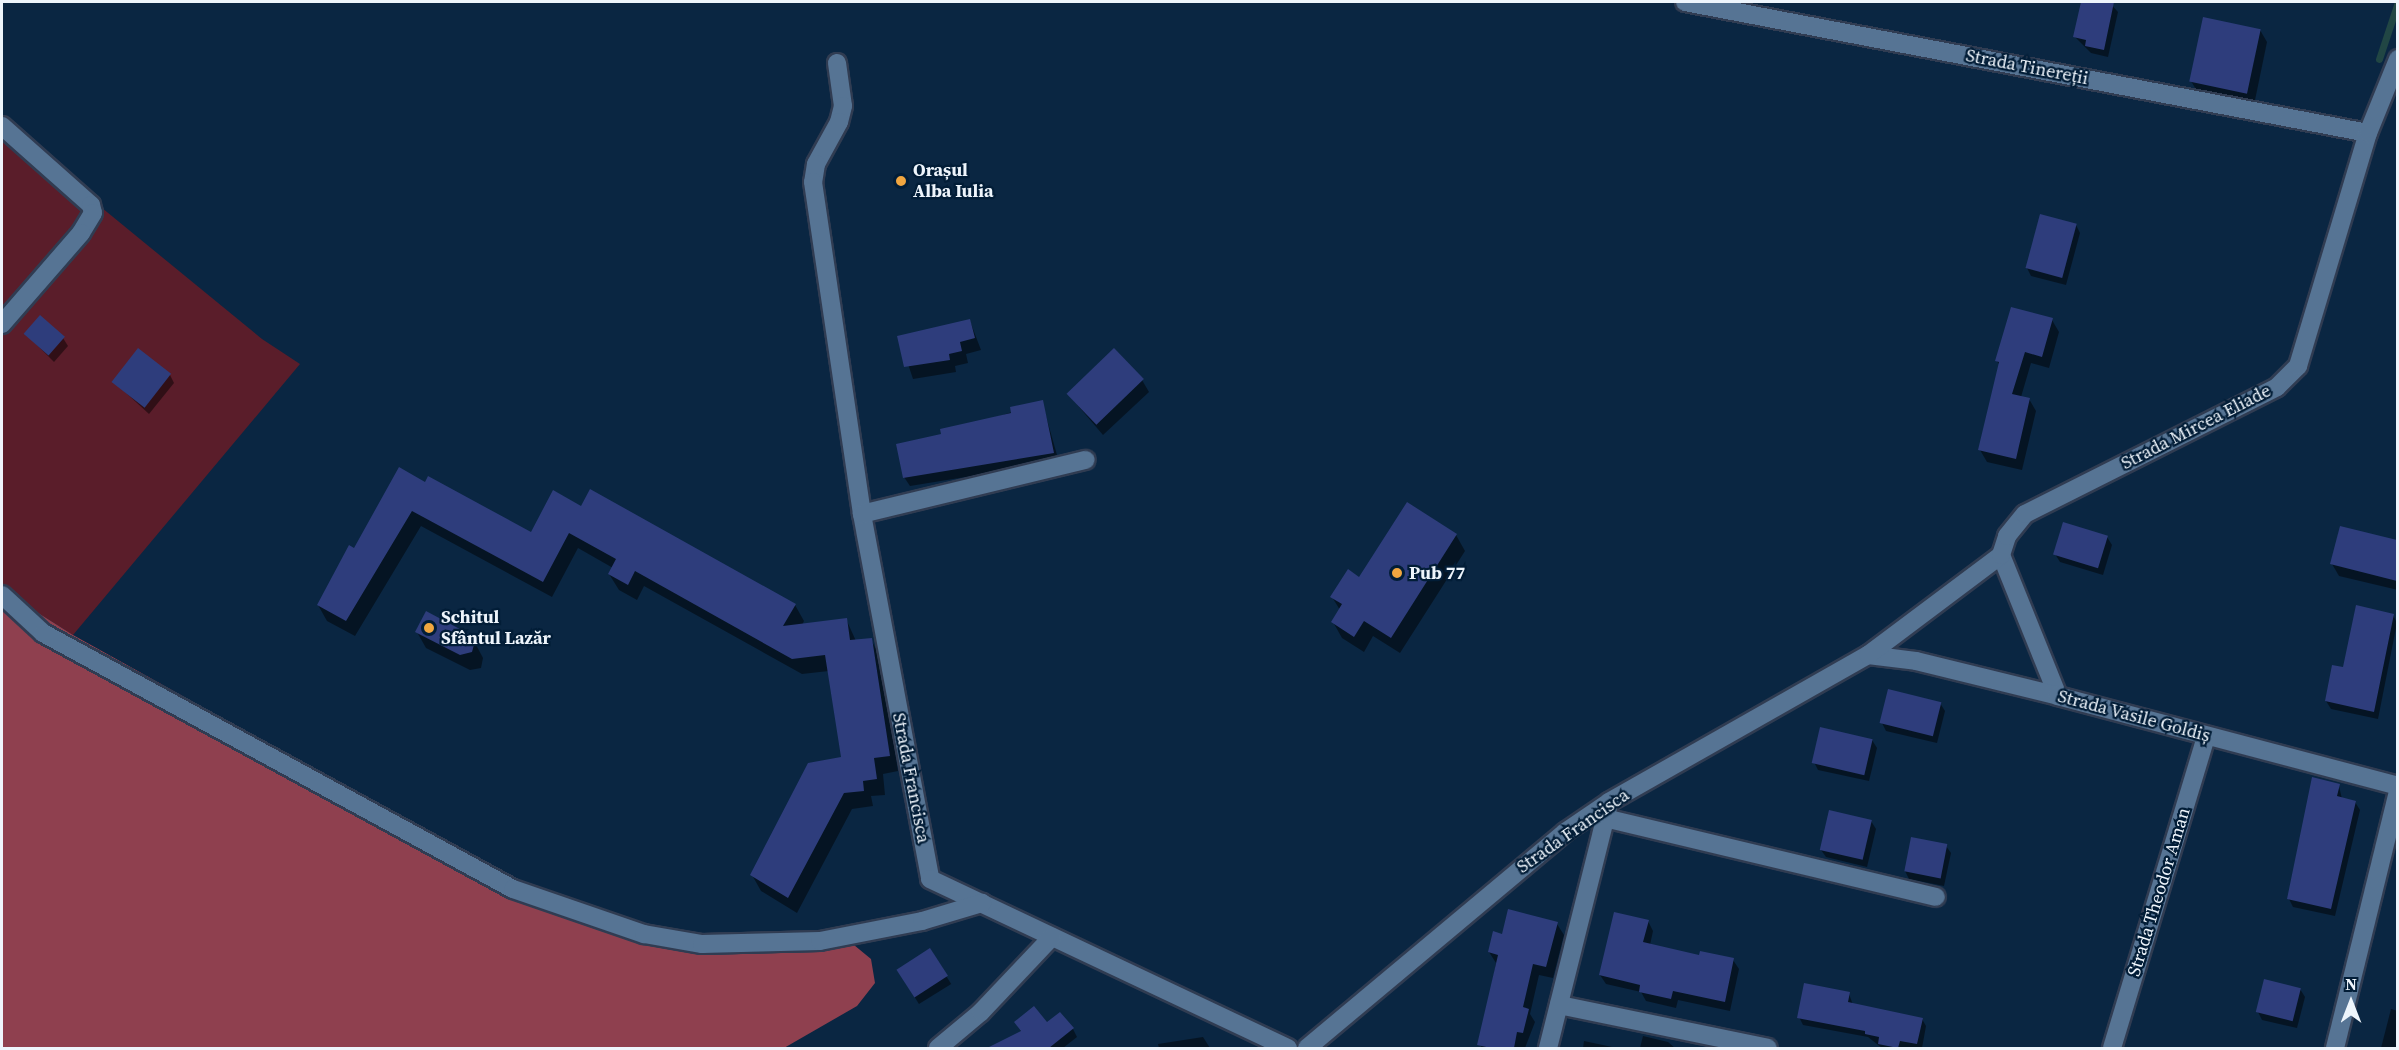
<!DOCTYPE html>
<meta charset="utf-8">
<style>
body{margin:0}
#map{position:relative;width:2399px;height:1050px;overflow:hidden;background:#0a2642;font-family:"Source Serif 4",serif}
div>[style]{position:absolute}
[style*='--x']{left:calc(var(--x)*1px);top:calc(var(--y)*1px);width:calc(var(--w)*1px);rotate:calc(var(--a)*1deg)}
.green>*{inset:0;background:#5a1d2a}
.forest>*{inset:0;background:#8f404f}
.shadow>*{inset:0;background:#0007;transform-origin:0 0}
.stream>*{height:7px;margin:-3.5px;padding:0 3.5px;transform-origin:3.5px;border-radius:3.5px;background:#214644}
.building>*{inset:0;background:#2e3d7c;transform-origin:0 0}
.roads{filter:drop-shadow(2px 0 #303c52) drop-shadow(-2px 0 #303c52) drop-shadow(0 2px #303c52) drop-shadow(0 -2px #303c52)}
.minor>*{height:18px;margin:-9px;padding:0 9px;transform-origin:9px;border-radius:9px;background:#567494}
.dots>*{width:16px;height:16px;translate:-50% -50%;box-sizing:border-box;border:3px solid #021d37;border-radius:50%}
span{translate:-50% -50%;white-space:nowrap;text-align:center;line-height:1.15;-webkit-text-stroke:4.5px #021d37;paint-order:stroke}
.street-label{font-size:18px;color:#eef5fc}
.poi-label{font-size:18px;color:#eef5fc;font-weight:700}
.left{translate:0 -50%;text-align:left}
.frame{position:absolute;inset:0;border:3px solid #eef5fc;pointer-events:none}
.north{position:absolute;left:2321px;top:972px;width:60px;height:60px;-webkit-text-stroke:4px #021d37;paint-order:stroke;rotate:0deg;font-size:16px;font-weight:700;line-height:24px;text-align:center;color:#eef5fc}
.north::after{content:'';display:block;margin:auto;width:21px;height:27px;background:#eef5fc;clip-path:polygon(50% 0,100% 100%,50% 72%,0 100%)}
</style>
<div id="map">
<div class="green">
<div style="clip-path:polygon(2px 126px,262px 339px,300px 364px,73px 635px,2px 590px)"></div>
</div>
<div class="forest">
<div style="clip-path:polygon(2px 590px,73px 635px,497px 871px,621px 920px,693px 937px,854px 945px,871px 959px,875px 983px,857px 1006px,784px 1048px,2px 1048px)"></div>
</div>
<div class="shadow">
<div style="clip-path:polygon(2082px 2px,2109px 2px,2118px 12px,2108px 57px,2091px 53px,2074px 36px)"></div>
<div style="clip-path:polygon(2260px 30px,2267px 42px,2254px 105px,2198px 93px,2191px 81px)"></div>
<div style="clip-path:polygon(2076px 225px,2080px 233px,2066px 285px,2031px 276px,2027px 268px)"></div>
<div style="clip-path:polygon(2052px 320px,2059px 332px,2049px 368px,2031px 363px,2021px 397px,2029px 399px,2036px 411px,2022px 470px,1987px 462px,1980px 450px,2000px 366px,1997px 361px)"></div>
<div style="clip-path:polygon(970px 321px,981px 350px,966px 354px,968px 363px,955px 366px,956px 372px,913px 379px,899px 337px)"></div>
<div style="clip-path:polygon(26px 334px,63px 338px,68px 346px,54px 362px)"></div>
<div style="clip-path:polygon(170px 375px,174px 383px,149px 414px,113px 381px)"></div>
<div style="clip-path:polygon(1142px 380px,1149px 392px,1103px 435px,1068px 394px)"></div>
<div style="clip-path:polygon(1042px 402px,1059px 462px,910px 486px,904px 477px,943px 435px)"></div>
<div style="clip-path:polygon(426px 484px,532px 534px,581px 508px,795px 605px,804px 621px,802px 625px,846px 619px,856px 641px,871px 640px,880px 656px,898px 771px,883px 774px,885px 795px,871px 796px,873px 806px,852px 809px,797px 913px,761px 891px,752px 875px,843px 758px,829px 671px,802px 674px,644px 586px,637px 600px,619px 590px,609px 574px,613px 568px,578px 548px,552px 597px,421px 526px,355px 636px,327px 621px,318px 605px,355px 550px)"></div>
<div style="clip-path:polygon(2341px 528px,2398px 542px,2398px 590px,2339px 576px,2332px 564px)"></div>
<div style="clip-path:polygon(1456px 535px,1465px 551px,1400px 653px,1373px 636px,1364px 652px,1342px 638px,1333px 622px,1340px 610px,1332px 597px,1360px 579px)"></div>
<div style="clip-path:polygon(2107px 537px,2112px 545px,2103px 575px,2060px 562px,2055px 554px)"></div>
<div style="clip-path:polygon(2393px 615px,2397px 623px,2378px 719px,2331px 709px,2326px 701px)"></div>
<div style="clip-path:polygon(417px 632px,474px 641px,483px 658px,481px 668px,470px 670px,426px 648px)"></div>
<div style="clip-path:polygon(1940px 703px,1945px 711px,1937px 743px,1886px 731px,1882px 723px)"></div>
<div style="clip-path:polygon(1872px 740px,1877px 748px,1869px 781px,1818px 770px,1814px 762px)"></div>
<div style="clip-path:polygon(2339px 786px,2342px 799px,2355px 802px,2360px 810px,2335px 916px,2293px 907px,2289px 899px)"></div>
<div style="clip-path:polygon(1871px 821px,1876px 829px,1867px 867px,1826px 857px,1821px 850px)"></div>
<div style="clip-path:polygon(1946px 846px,1951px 853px,1944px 886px,1909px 879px,1905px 871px)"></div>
<div style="clip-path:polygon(1648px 921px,1653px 931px,1650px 945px,1701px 957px,1733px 960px,1739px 969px,1730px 1011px,1678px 1000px,1676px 1008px,1646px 1001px,1641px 992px,1606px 984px,1600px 975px)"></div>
<div style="clip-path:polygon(1557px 924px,1564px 935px,1553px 978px,1539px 975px,1530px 1014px,1535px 1022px,1525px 1048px,1481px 1048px,1496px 963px,1489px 952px,1503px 936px)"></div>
<div style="left:930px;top:950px;width:40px;height:38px;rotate:58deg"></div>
<div style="clip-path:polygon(2300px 989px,2305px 997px,2297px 1028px,2262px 1020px,2258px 1012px)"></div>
<div style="clip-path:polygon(1849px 994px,1853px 1005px,1922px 1019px,1926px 1026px,1922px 1048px,1882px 1048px,1868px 1037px,1803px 1025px,1799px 1017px)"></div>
<div style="clip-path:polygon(2391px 1009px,2398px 1011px,2398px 1048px,2381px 1048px)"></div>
<div style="clip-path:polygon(1016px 1023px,1073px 1029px,1077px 1037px,1063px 1048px,991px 1048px,1022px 1033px)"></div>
<div style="clip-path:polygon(1643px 1036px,1668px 1042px,1675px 1048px,1640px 1048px)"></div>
<div style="clip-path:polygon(1203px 1037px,1210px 1048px,1159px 1048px,1158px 1044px)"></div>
<div style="clip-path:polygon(1584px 1041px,1617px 1048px,1583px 1048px)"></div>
</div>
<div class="stream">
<div style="--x:2379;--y:59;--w:60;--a:-71.6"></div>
</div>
<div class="building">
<div style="clip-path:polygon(2081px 2px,2114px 2px,2104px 50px,2085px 46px,2086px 40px,2073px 37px)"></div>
<div style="left:2203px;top:17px;width:59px;height:66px;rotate:12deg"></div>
<div style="left:2040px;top:214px;width:38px;height:56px;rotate:15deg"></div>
<div style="clip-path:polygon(2011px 307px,2053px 318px,2042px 357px,2025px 352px,2012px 394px,2030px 398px,2016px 459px,1978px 450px,1999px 362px,1995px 361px)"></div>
<div style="left:40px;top:315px;width:33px;height:25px;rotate:41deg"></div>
<div style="clip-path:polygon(970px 319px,975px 338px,960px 342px,962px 351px,949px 354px,950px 360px,904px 367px,897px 336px)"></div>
<div style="left:138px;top:348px;width:42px;height:43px;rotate:38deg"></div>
<div style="left:1114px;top:348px;width:43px;height:66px;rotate:46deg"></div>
<div style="clip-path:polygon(1043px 400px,1054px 453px,903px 478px,896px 444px,941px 434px,940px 429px,1011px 413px,1010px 407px)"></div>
<div style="clip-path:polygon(399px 467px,425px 482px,428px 476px,531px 532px,553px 490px,581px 506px,590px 489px,796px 604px,783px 626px,847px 618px,850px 640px,872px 638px,890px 756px,874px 758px,877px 779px,863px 781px,864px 791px,844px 793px,788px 898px,750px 875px,808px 763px,841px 757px,825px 655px,792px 659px,635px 571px,628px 585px,608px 574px,616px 559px,569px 533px,543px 582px,412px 511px,346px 621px,317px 605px,349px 545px,354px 548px)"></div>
<div style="clip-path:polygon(1407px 502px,1457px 534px,1391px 638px,1364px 621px,1354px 637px,1331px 622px,1342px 604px,1330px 597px,1348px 569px,1359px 577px)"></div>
<div style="left:2063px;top:522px;width:47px;height:34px;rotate:17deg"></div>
<div style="clip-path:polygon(2340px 526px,2397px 540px,2397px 581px,2330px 564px)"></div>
<div style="clip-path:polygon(2356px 605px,2394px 614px,2374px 712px,2325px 701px,2332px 665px,2343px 667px)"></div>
<div style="clip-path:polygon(426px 611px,471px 635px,475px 641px,472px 652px,460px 655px,415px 632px)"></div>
<div style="left:1888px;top:689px;width:55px;height:35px;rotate:14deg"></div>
<div style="left:1820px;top:727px;width:54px;height:37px;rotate:13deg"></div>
<div style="clip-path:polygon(2312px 777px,2340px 784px,2337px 796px,2356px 801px,2331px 909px,2287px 899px)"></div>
<div style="left:1829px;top:810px;width:44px;height:41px;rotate:13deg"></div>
<div style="left:1911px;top:837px;width:37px;height:35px;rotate:11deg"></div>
<div style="clip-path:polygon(1508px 909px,1558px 922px,1546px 967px,1533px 964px,1523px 1007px,1529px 1009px,1523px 1033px,1517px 1032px,1514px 1048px,1491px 1048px,1477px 1045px,1498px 955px,1488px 952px,1493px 931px,1502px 934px)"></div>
<div style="clip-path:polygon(1614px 912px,1649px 920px,1643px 942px,1699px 955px,1700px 951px,1734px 958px,1725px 1002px,1673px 991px,1671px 999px,1639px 992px,1640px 985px,1599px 975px)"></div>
<div style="left:930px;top:948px;width:33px;height:40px;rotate:57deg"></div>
<div style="left:2264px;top:979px;width:38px;height:34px;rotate:14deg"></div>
<div style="clip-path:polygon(1804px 983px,1850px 992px,1848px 1002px,1923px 1018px,1917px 1044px,1900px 1041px,1898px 1048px,1878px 1044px,1879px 1037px,1865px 1034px,1865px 1031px,1797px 1018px)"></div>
<div style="clip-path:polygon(1034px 1006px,1047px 1022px,1060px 1012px,1074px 1028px,1049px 1048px,987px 1048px,1021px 1031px,1014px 1022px)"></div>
</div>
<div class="roads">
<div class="minor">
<div style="--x:1685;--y:2;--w:695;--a:10.86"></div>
<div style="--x:837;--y:63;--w:43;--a:82.1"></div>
<div style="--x:843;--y:106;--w:16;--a:104"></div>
<div style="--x:839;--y:122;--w:48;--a:118.7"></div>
<div style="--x:816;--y:164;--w:18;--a:99"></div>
<div style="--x:813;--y:182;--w:336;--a:81.6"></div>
<div style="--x:862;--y:514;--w:371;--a:79.4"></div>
<div style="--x:930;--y:879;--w:396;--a:25.3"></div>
<div style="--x:2;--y:126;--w:119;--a:41.6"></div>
<div style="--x:91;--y:205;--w:8;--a:76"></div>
<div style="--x:93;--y:213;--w:23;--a:121"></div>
<div style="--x:81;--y:233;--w:121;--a:131"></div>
<div style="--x:862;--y:514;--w:230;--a:-13.6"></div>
<div style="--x:2001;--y:555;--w:152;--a:68"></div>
<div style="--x:2;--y:595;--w:56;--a:42.8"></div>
<div style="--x:43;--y:633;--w:535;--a:28.58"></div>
<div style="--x:513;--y:889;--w:139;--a:19"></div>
<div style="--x:644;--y:934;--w:59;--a:9.8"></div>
<div style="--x:702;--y:944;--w:118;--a:-1.5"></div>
<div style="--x:820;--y:941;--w:104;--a:-11.1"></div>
<div style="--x:922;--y:921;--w:63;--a:-16.7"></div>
<div style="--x:1868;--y:655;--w:48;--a:7.1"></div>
<div style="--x:1916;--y:661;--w:146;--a:13.8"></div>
<div style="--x:2058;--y:696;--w:352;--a:14.8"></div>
<div style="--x:1605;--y:818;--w:340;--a:13.4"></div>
<div style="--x:1559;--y:1005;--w:213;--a:11.6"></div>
<div style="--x:938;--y:1048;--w:56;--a:-39.9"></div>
<div style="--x:981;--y:1012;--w:103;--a:-46.6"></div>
<div style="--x:1307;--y:1048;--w:336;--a:-39.9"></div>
<div style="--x:1565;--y:832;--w:53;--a:-34.3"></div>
<div style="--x:1609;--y:802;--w:298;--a:-29.6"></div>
<div style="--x:1868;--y:655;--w:166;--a:-36.9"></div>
<div style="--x:2001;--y:555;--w:20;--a:-72"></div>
<div style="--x:2007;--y:536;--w:28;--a:-51"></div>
<div style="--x:2025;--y:514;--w:282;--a:-26.7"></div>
<div style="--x:2277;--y:387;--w:30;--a:-45"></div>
<div style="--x:2298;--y:366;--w:243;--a:-73.3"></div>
<div style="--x:2368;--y:133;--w:80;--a:-67.9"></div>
<div style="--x:1548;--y:1048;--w:247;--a:-76"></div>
<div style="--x:2112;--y:1048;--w:326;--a:-73.2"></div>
<div style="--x:2335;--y:1048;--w:264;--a:-76.2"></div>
</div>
</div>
<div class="dots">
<div style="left:901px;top:181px;background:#f1a640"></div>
<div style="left:1397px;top:573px;background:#f1a640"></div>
<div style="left:429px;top:628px;background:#f1a640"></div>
</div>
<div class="street-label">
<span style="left:2027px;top:67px;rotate:11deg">Strada Tinereții</span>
<span style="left:2196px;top:427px;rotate:-27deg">Strada Mircea Eliade</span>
<span style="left:2134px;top:716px;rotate:15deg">Strada Vasile Goldiș</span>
<span style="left:911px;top:778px;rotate:79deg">Strada Francisca</span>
<span style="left:1573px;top:831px;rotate:-35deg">Strada Francisca</span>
<span style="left:2159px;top:892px;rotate:-73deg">Strada Theodor Aman</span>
</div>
<div class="poi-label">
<span class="left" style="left:913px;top:181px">Orașul<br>Alba Iulia</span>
<span class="left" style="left:1409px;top:573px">Pub 77</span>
<span class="left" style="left:441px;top:628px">Schitul<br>Sfântul Lazăr</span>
</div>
<div class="frame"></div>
<div class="north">N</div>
</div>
